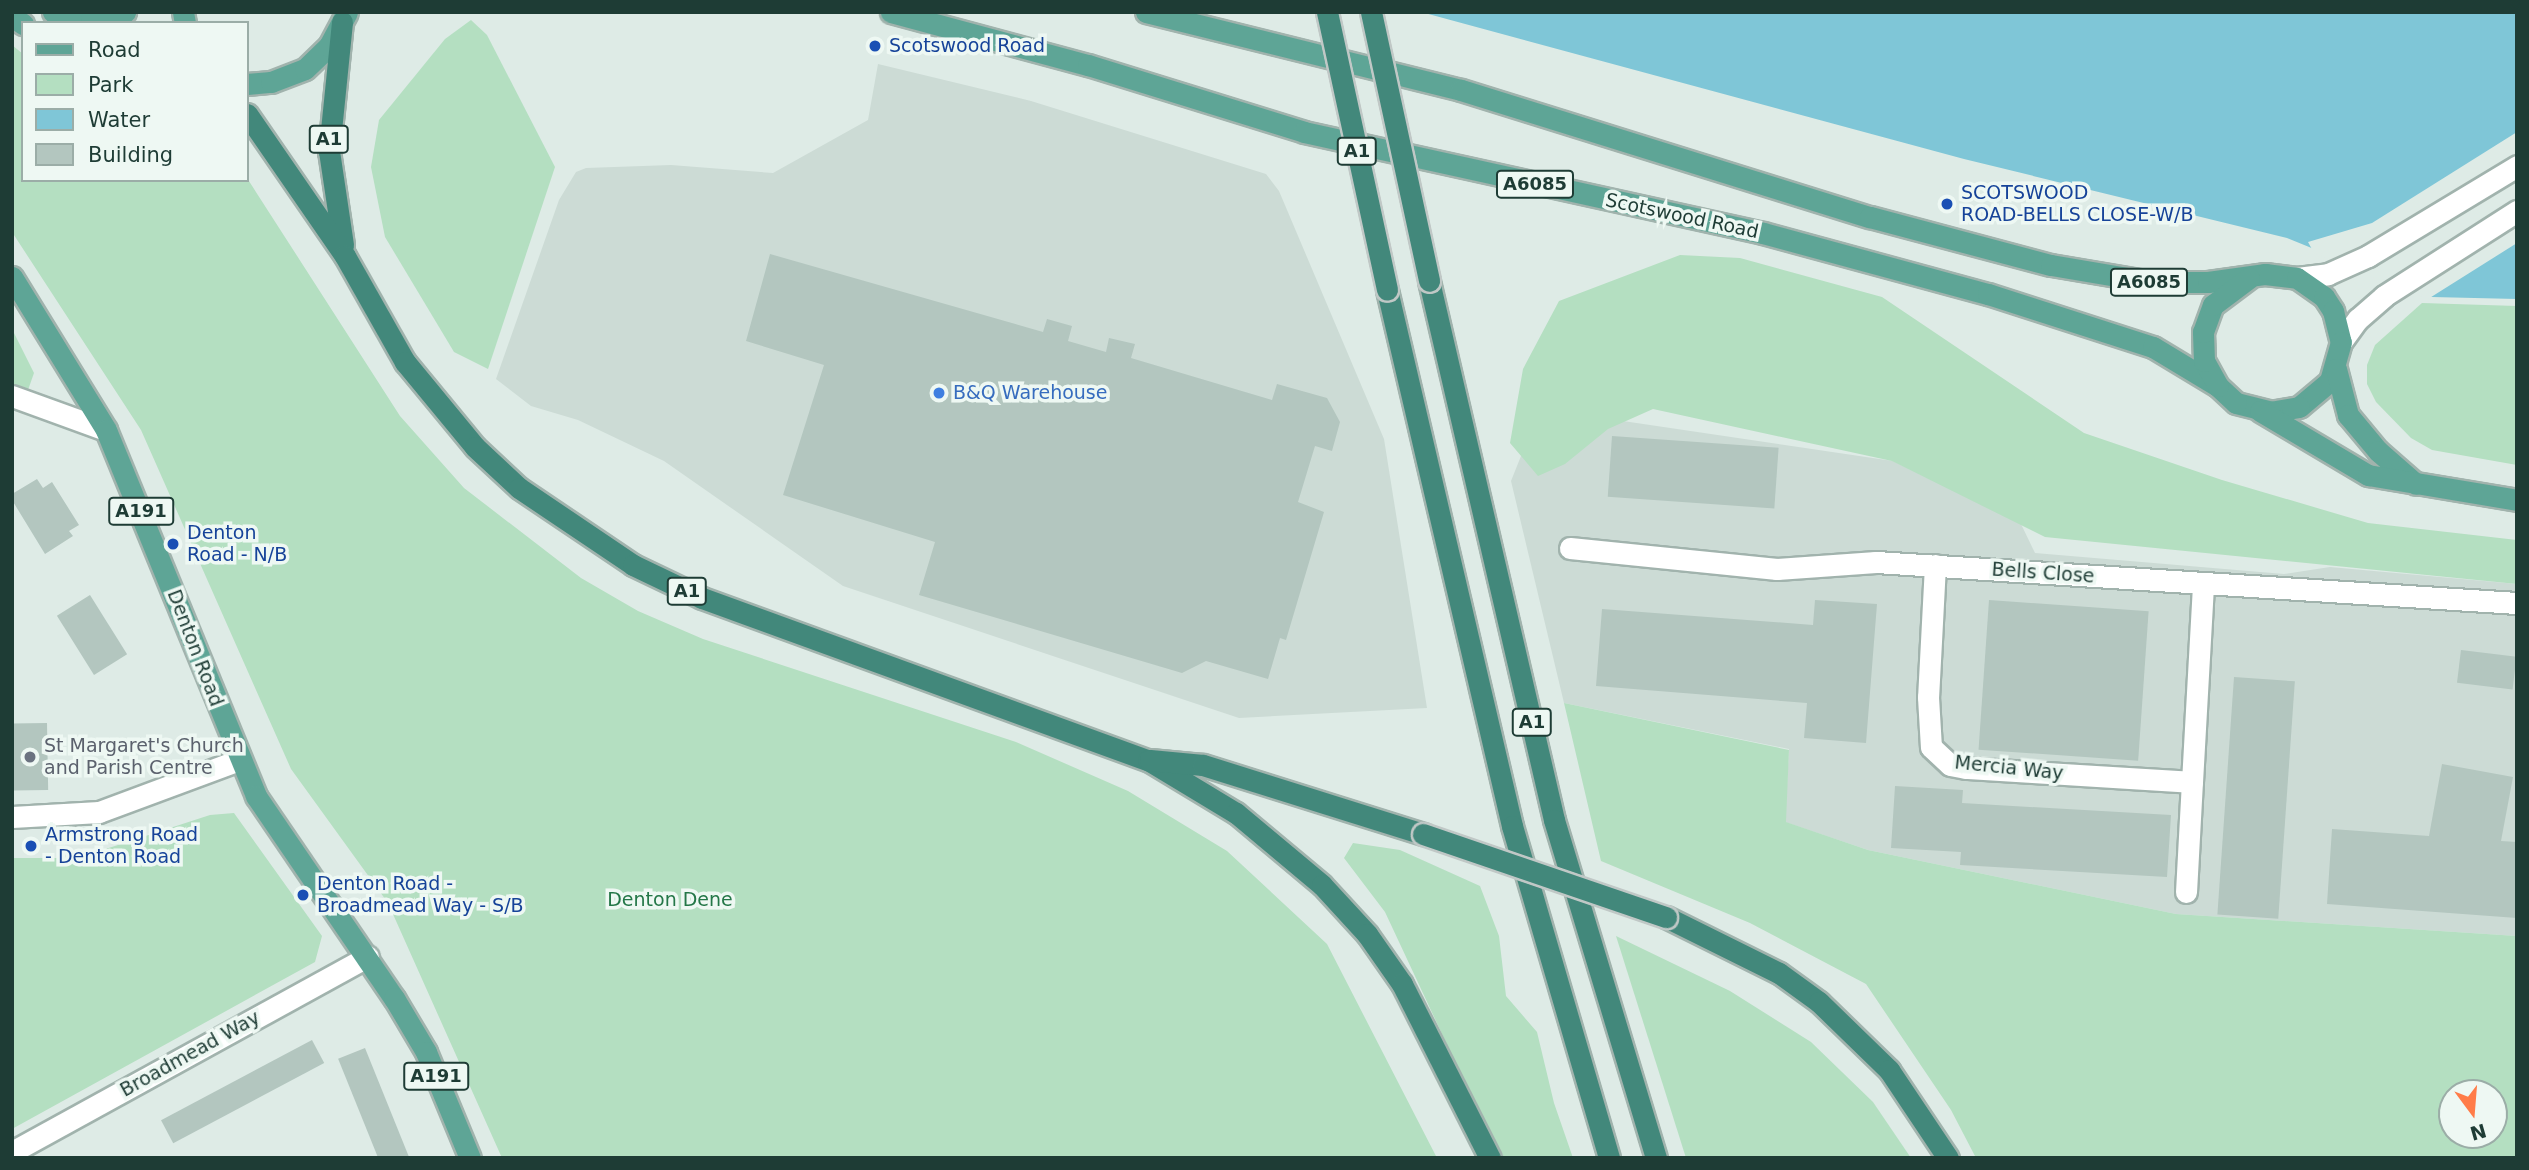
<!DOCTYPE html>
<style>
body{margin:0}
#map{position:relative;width:2529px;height:1170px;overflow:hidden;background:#deebe6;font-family:"DejaVu Sans",sans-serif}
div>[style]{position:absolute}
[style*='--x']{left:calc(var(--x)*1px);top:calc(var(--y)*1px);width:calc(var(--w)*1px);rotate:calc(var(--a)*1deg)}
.built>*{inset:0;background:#ccdbd5}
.green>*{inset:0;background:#b4dfc1}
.water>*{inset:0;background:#7fc6d7}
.pier>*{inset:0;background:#deebe6}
.building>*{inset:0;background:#b3c6bf;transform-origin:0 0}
.roads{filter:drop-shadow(2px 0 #a1b3ad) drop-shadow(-2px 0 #a1b3ad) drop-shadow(0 2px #a1b3ad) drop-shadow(0 -2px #a1b3ad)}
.minor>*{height:21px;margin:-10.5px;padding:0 10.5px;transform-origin:10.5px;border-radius:10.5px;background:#fff}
.tertiary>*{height:21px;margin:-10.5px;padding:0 10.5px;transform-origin:10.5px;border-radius:10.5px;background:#fff}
.primary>*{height:21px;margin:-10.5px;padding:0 10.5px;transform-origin:10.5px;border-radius:10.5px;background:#5ea596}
.trunk>*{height:21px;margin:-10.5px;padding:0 10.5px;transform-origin:10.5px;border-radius:10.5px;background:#42887b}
.bridges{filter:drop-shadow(2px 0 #c0c8c6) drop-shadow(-2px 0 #c0c8c6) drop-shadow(0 2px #c0c8c6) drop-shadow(0 -2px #c0c8c6)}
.trunk-bridge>*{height:21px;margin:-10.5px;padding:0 10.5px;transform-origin:10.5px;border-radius:10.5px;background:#42887b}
.dots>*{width:19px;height:19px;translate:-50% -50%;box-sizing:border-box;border:4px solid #eef8f3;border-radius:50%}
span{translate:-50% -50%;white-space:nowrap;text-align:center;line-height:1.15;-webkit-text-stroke:7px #eef8f3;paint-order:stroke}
.shield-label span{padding:2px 5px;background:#eef8f3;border:2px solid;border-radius:5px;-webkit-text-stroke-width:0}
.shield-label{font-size:18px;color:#1e3c35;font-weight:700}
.transit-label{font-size:19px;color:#164399}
.left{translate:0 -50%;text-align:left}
.street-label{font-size:19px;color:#1e3c35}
.shop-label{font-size:19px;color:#366cbe}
.worship-label{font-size:19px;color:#5b616d}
.park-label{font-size:19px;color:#247748}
.frame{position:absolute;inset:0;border:14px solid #1e3c35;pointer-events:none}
.legend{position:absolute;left:21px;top:21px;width:228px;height:161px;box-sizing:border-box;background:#eef8f3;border:2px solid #9bada7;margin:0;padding:9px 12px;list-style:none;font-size:21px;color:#1e3c35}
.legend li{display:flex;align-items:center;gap:14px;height:35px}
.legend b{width:35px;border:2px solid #9bada7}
.north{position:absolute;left:2438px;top:1079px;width:70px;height:70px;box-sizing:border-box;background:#eef8f3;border:2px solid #9bada7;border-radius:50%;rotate:164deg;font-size:19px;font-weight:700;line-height:28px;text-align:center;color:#1e3c35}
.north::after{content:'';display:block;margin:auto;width:24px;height:32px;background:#ff7c48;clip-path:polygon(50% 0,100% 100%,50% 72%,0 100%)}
</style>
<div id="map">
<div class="built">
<div style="clip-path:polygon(878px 64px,1031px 101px,1266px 174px,1279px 191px,1384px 439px,1427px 708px,1239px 718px,843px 586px,664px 461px,578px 420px,531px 406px,496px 379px,559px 200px,576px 172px,586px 168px,671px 165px,773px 173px,868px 120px)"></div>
<div style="clip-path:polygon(1623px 421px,1893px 461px,2021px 524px,2035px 553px,2284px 574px,2330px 567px,2517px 584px,2517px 936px,2176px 914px,1868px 850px,1785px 822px,1789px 749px,1564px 703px,1511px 481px,1527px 441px)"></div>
</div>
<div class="green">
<div style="clip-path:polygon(471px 20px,487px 35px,555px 167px,488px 369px,454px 352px,385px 237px,371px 167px,379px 120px,445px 39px)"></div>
<div style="clip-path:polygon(12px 45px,23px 54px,23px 180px,247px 178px,400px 416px,464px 488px,581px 578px,638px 611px,703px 639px,1016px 742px,1128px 791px,1227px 851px,1327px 944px,1437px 1158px,502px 1158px,388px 903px,291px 769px,141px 430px,12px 232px)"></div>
<div style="clip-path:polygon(1680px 255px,1740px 258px,1882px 297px,2084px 433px,2222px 480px,2368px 523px,2517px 540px,2517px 584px,2045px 537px,1892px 461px,1653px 409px,1608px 429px,1565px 464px,1538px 476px,1510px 443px,1523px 369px,1559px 301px)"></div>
<div style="clip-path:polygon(2422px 303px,2517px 306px,2517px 465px,2432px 450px,2411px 438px,2376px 402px,2367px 384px,2367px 365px,2375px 345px)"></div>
<div style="clip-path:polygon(12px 329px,34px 373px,28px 390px,12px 385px)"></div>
<div style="clip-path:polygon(evenodd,1564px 703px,1789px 750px,1786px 822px,1868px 850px,2176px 914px,2517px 936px,2517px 1158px,1976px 1158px,1951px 1110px,1866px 984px,1750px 923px,1601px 861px,1564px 703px,2494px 1093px,2494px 1135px,2452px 1135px,2452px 1093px,2494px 1093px)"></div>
<div style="clip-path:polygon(234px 813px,322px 936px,315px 962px,12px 1129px,12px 858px,78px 858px,210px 815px)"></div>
<div style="clip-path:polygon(1353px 843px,1400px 850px,1480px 886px,1499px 936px,1506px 996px,1537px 1032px,1554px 1103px,1573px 1158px,1500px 1158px,1385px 912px,1344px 858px)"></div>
<div style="clip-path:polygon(1616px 936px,1730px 991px,1811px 1042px,1873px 1102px,1911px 1158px,1686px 1158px)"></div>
</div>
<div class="water">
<div style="clip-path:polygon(1421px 12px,2517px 12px,2517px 299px,2432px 297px,2287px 238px,1964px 159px)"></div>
</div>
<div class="pier">
<div style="clip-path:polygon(2517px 132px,2517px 243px,2428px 299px,2314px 253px,2308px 242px,2372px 223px)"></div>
</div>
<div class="building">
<div style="clip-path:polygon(770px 254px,1043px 332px,1047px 319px,1072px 326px,1068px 341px,1106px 352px,1109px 338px,1135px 344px,1131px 358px,1272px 400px,1277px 384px,1327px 398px,1340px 422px,1332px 451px,1315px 446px,1298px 502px,1324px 512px,1286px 640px,1280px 638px,1268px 679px,1206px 661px,1182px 673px,919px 595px,935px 542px,783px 495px,824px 365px,746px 341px)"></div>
<div style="left:1612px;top:436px;width:167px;height:61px;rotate:4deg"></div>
<div style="clip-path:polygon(37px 479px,43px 488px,52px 482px,79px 525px,69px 531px,73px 536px,45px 554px,12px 500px,12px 494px)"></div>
<div style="left:90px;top:595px;width:70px;height:39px;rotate:58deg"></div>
<div style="clip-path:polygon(1815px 600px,1877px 604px,1866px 743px,1804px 738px,1807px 703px,1596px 686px,1602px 609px,1813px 625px)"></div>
<div style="left:1989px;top:600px;width:160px;height:150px;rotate:4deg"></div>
<div style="left:2461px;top:650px;width:56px;height:33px;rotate:7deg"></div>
<div style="left:2234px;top:677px;width:61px;height:238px;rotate:4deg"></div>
<div style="left:47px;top:723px;width:67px;height:35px;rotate:89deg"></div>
<div style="clip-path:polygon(2442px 764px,2513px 777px,2501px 841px,2517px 842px,2517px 918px,2327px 904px,2332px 829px,2429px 836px)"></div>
<div style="clip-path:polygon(1895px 786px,1963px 790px,1962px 803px,2171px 815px,2167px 877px,1960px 865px,1961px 852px,1891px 848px)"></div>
<div style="left:312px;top:1040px;width:26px;height:171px;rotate:62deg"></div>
<div style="left:365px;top:1048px;width:118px;height:29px;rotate:68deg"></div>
</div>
<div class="roads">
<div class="minor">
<div style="--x:2297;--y:278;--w:31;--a:-7"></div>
<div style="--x:2328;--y:274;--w:44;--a:-24.2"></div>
<div style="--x:2368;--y:256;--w:174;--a:-31.1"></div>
<div style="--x:2341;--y:342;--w:29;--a:-54"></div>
<div style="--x:2358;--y:319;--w:35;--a:-41"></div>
<div style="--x:2384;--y:296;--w:158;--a:-32.6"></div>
<div style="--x:12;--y:396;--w:100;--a:19.9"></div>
<div style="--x:1570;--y:548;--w:208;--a:5.8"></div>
<div style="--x:1777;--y:569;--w:99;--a:-4"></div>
<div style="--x:1876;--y:562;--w:642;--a:3.66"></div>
<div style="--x:1935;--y:565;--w:132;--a:93"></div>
<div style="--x:1928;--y:697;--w:50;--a:86.6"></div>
<div style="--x:1931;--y:747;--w:26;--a:43"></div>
<div style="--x:1950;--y:765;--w:16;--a:11"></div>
<div style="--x:1966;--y:768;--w:226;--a:3.5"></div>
<div style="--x:2192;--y:782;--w:197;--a:-86.8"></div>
<div style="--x:2186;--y:892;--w:110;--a:-86.9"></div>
<div style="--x:12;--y:1152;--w:406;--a:-28.8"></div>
</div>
<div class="tertiary">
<div style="--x:12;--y:817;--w:87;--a:-3.3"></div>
<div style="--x:99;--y:812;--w:149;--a:-20.4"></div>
</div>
<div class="primary">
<div style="--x:53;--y:12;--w:39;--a:10"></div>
<div style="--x:91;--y:19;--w:35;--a:-12"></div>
<div style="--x:183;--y:12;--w:11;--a:80"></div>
<div style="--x:891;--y:12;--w:204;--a:15.1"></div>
<div style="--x:1088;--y:65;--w:226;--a:17.2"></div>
<div style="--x:1304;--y:132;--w:470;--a:12.4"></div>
<div style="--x:1763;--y:233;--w:233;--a:15.2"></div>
<div style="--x:1988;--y:294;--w:173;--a:17.8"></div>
<div style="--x:2153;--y:347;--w:74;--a:31.1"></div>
<div style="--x:1146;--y:12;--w:325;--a:13.9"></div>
<div style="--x:1461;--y:90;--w:428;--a:17.3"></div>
<div style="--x:1870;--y:217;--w:187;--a:14.9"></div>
<div style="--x:2051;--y:265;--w:102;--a:9.6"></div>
<div style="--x:2152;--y:282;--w:56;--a:0"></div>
<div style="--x:2208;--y:282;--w:58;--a:-8"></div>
<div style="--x:2265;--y:274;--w:32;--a:7"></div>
<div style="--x:2297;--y:278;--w:33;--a:35"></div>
<div style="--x:2324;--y:297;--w:17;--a:57"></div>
<div style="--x:2333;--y:311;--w:32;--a:76"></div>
<div style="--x:2341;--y:342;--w:41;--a:105.8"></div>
<div style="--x:2330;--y:381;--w:40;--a:140"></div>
<div style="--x:2299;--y:407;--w:27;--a:170"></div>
<div style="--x:2272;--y:412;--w:37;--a:-166"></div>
<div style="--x:2236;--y:403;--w:25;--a:-137"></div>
<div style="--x:2218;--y:386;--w:29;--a:-119"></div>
<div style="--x:2204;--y:361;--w:29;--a:-92"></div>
<div style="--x:2203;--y:332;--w:29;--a:-70"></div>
<div style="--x:2213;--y:305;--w:45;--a:-36.9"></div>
<div style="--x:12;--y:16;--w:14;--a:36"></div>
<div style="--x:247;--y:84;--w:24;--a:-5"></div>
<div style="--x:271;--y:82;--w:36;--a:-21"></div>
<div style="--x:305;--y:69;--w:33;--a:-44"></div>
<div style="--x:329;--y:46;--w:38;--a:-62"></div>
<div style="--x:12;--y:277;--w:180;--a:58.4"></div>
<div style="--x:106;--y:430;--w:396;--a:67.7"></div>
<div style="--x:256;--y:796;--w:245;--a:55.7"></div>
<div style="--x:394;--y:998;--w:63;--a:59.3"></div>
<div style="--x:426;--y:1052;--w:115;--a:67.5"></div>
<div style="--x:2336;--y:369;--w:48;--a:75.4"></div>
<div style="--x:2348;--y:415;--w:47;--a:50.2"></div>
<div style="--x:2378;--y:451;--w:50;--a:41"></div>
<div style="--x:2260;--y:411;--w:126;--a:30.7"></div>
<div style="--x:2368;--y:475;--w:151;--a:9.5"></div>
</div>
<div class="trunk">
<div style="--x:342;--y:22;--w:130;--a:95.8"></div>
<div style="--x:329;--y:151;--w:95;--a:81.5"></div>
<div style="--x:247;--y:114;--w:173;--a:55.4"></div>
<div style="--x:345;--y:256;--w:122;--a:60.5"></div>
<div style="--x:405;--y:362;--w:110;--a:50.5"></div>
<div style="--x:475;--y:447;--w:60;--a:43"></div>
<div style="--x:519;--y:488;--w:138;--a:34"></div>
<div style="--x:633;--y:565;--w:76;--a:25.6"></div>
<div style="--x:702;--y:598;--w:475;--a:20"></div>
<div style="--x:1148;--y:760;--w:103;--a:31.1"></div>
<div style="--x:1236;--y:813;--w:112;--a:39.9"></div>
<div style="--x:1322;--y:885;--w:67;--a:47.4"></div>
<div style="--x:1367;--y:934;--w:61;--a:55"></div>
<div style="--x:1402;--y:984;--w:195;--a:63.2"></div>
<div style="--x:1429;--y:281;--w:553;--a:76.94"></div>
<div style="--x:1554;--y:820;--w:353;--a:73.2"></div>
<div style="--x:1387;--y:290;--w:550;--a:76.87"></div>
<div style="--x:1512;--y:826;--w:346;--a:73.7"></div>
<div style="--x:1150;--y:760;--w:53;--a:5.4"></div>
<div style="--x:1203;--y:765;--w:231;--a:17.4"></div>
<div style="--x:1666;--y:917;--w:126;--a:26.4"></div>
<div style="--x:1779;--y:973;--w:49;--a:35.9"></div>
<div style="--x:1819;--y:1002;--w:98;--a:44.2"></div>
<div style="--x:1889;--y:1070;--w:106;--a:56.2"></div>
</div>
</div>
<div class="bridges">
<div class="trunk-bridge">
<div style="--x:1327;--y:12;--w:284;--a:77.8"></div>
<div style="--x:1371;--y:12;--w:275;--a:77.8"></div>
<div style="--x:1423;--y:834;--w:257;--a:18.9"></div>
</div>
</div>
<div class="dots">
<div style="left:875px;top:46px;background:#1a4fb4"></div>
<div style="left:1947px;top:204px;background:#1a4fb4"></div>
<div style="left:939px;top:393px;background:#3f7fe0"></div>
<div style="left:173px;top:544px;background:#1a4fb4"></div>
<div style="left:30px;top:757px;background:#6b7280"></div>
<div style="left:31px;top:846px;background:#1a4fb4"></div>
<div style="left:303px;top:895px;background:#1a4fb4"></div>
</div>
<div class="shield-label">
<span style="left:329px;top:139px">A1</span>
<span style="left:1357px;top:151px">A1</span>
<span style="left:1535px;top:184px">A6085</span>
<span style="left:2149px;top:282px">A6085</span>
<span style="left:141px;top:511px">A191</span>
<span style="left:687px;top:591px">A1</span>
<span style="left:1532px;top:722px">A1</span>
<span style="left:436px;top:1076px">A191</span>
</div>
<div class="transit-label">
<span class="left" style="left:889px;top:46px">Scotswood Road</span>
<span class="left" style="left:1961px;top:204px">SCOTSWOOD<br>ROAD-BELLS CLOSE-W/B</span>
<span class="left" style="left:187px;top:544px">Denton<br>Road - N/B</span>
<span class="left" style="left:45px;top:846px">Armstrong Road<br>- Denton Road</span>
<span class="left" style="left:317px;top:895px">Denton Road -<br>Broadmead Way - S/B</span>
</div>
<div class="street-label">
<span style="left:1682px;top:216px;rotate:12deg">Scotswood Road</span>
<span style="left:2043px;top:573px;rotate:4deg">Bells Close</span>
<span style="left:195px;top:648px;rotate:69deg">Denton Road</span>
<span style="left:2009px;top:768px;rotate:6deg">Mercia Way</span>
<span style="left:190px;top:1054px;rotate:-29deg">Broadmead Way</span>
</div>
<div class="shop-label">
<span class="left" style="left:953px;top:393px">B&amp;Q Warehouse</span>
</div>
<div class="worship-label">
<span class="left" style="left:44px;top:757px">St Margaret's Church<br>and Parish Centre</span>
</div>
<div class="park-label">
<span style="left:670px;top:900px">Denton Dene</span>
</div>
<div class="frame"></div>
<ul class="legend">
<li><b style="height:9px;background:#5ea596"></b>Road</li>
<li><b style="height:19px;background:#b4dfc1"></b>Park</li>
<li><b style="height:19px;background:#7fc6d7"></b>Water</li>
<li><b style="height:19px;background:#b3c6bf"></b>Building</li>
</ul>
<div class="north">N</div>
</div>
